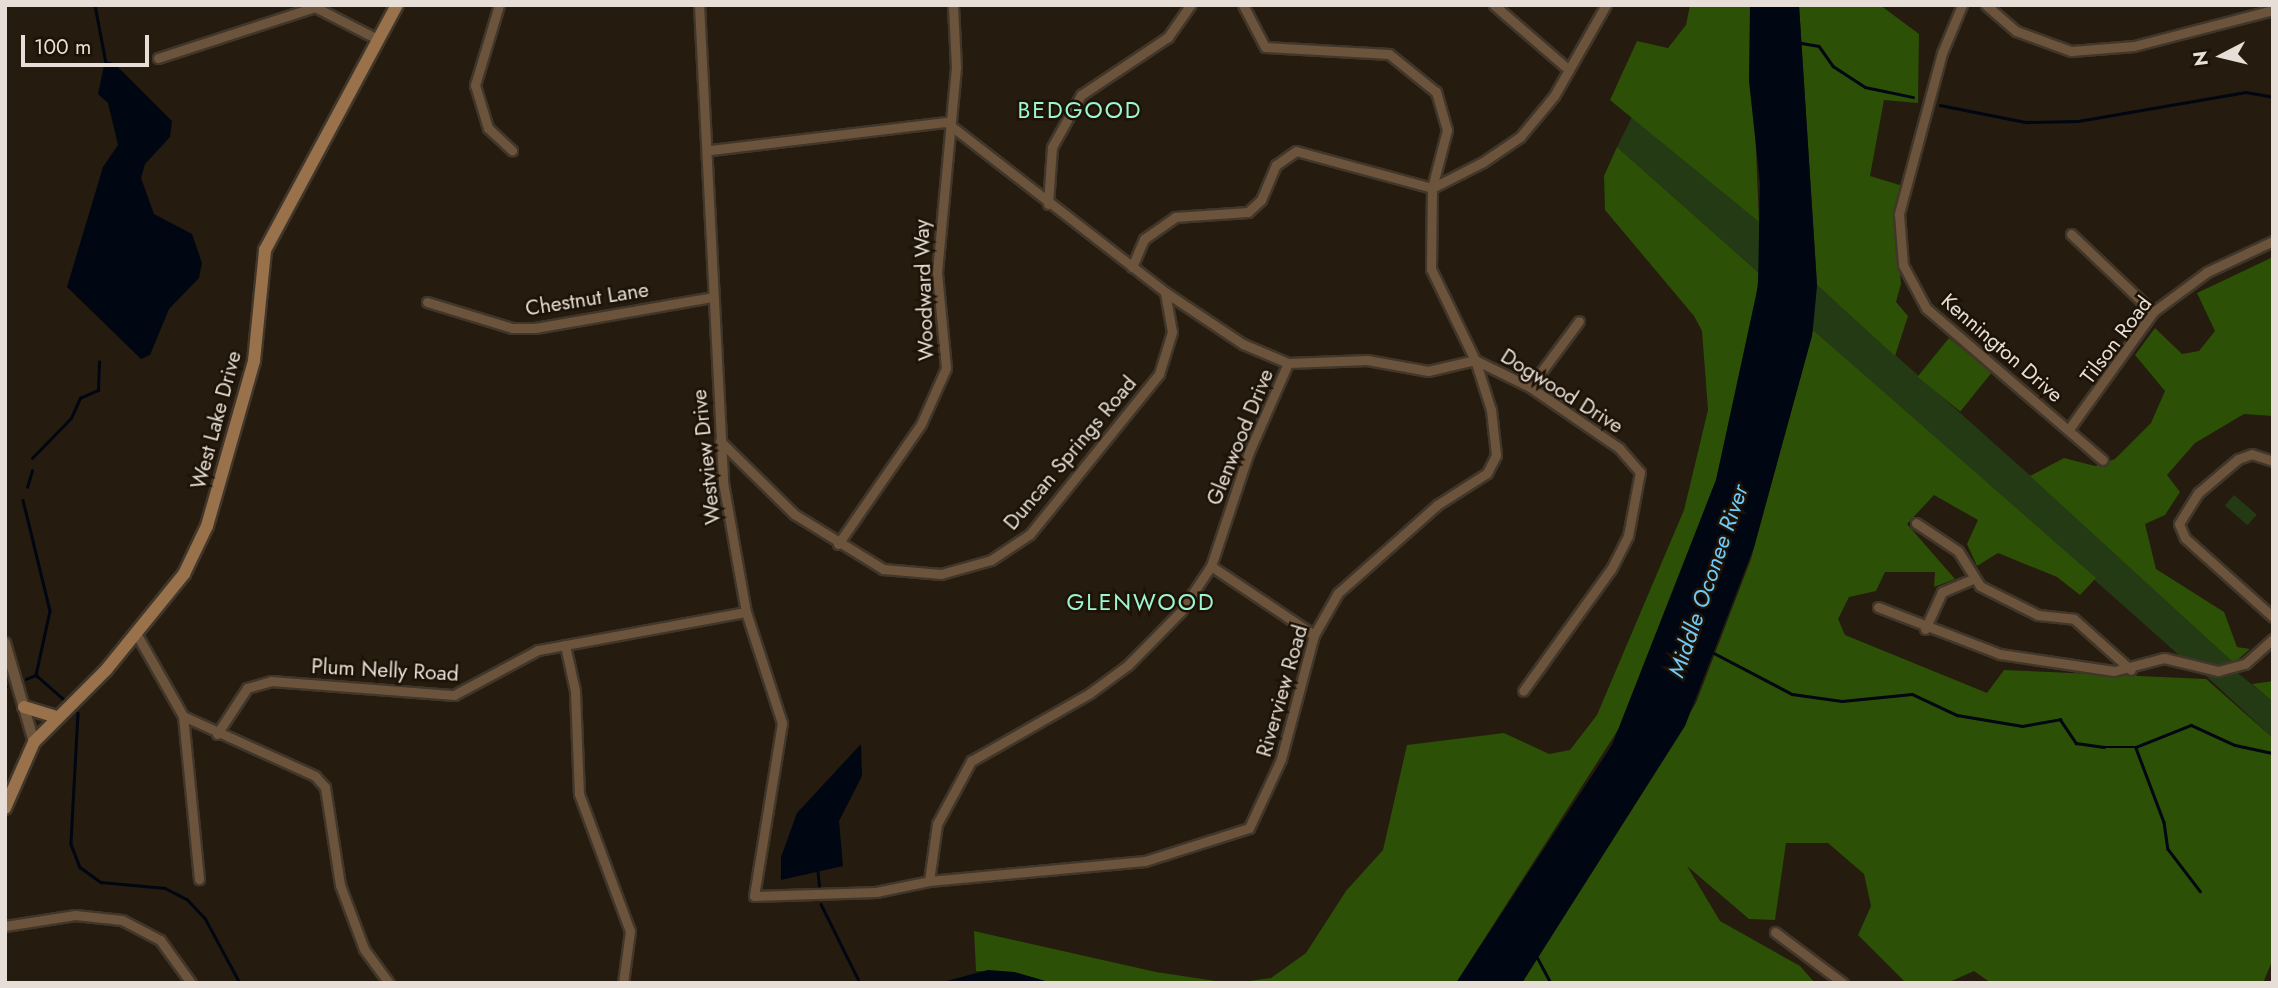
<!DOCTYPE html>
<style>
body{margin:0}
#map{position:relative;width:2278px;height:988px;overflow:hidden;background:#251b0e;font-family:Jost,sans-serif}
div>[style]{position:absolute}
[style*='--x']{left:calc(var(--x)*1px);top:calc(var(--y)*1px);width:calc(var(--w)*1px);rotate:calc(var(--a)*1deg)}
.green>*{inset:0;background:#243a14;transform-origin:0 0}
.forest>*{inset:0;background:#2b5006;transform-origin:0 0}
.water>*{inset:0;background:#000612}
.stream>*{height:2.5px;margin:-1.25px;padding:0 1.25px;transform-origin:1.25px;border-radius:1.25px;background:#000612}
.roads{filter:drop-shadow(2px 0 #40362a) drop-shadow(-2px 0 #40362a) drop-shadow(0 2px #40362a) drop-shadow(0 -2px #40362a)}
.minor>*{height:9px;margin:-4.5px;padding:0 4.5px;transform-origin:4.5px;border-radius:4.5px;background:#6c533c}
.tertiary>*{height:10px;margin:-5px;padding:0 5px;transform-origin:5px;border-radius:5px;background:#6c533c}
.secondary>*{height:12px;margin:-6px;padding:0 6px;transform-origin:6px;border-radius:6px;background:#99714b}
span{translate:-50% -50%;white-space:nowrap;text-align:center;line-height:1.15;-webkit-text-stroke:5px #1c1206;paint-order:stroke}
.street-label{font-size:21px;color:#e7dfd7}
.neighbourhood-label{font-size:23px;color:#9df6d3;letter-spacing:2px}
.water-label{font-size:23px;color:#6fcaf9;font-style:italic}
.frame{position:absolute;inset:0;border:7px solid #e7dfd7;pointer-events:none}
.north{position:absolute;left:2187px;top:21px;width:70px;height:70px;-webkit-text-stroke:5px #1c1206;paint-order:stroke;rotate:263deg;font-size:19px;font-weight:700;line-height:28px;text-align:center;color:#e7dfd7}
.north::after{content:'';display:block;margin:auto;width:24px;height:32px;background:#e7dfd7;clip-path:polygon(50% 0,100% 100%,50% 72%,0 100%)}
.scale{position:absolute;left:21px;top:35px;width:128px;height:32px;box-sizing:border-box;border:4px solid #e7dfd7;border-top:0;padding-left:9px;font-size:21px;line-height:24px;white-space:nowrap;color:#e7dfd7;-webkit-text-stroke:5px #1c1206;paint-order:stroke}
</style>
<div id="map">
<div class="green">
<div style="clip-path:polygon(1632px 117px,1759px 222px,1759px 273px,1617px 147px)"></div>
<div style="clip-path:polygon(1817px 285px,2109px 546px,2234px 663px,2214px 667px,2180px 656px,1813px 330px)"></div>
<div style="left:2234px;top:495px;width:30px;height:14px;rotate:41deg"></div>
<div style="clip-path:polygon(2238px 673px,2273px 702px,2273px 738px,2204px 674px)"></div>
</div>
<div class="forest">
<div style="clip-path:polygon(1690px 5px,1750px 5px,1759px 222px,1610px 100px,1637px 41px,1668px 48px,1686px 25px)"></div>
<div style="clip-path:polygon(1799px 5px,1880px 5px,1919px 34px,1918px 103px,1884px 100px,1870px 176px,1903px 186px,1895px 209px,1901px 284px,1896px 302px,1908px 316px,1895px 356px,1817px 285px)"></div>
<div style="clip-path:polygon(1617px 147px,1759px 273px,1751px 338px,1716px 480px,1623px 722px,1456px 983px,1235px 983px,1271px 978px,1306px 953px,1346px 891px,1383px 850px,1407px 745px,1504px 733px,1549px 754px,1570px 750px,1597px 715px,1684px 510px,1708px 410px,1702px 331px,1694px 316px,1605px 210px,1604px 176px)"></div>
<div style="clip-path:polygon(2273px 257px,2273px 416px,2244px 414px,2195px 443px,2167px 475px,2180px 492px,2165px 515px,2145px 524px,2156px 569px,2224px 612px,2237px 647px,2250px 649px,2234px 663px,2030px 476px,2064px 458px,2095px 466px,2115px 459px,2151px 423px,2165px 391px,2135px 355px,2155px 328px,2182px 354px,2199px 351px,2215px 331px,2197px 293px)"></div>
<div style="clip-path:polygon(1813px 330px,2096px 578px,2080px 595px,2057px 577px,1998px 553px,1977px 566px,1967px 544px,1978px 520px,1934px 495px,1907px 524px,1955px 579px,1934px 587px,1935px 572px,1885px 572px,1876px 591px,1849px 597px,1838px 619px,1845px 635px,1987px 693px,2004px 670px,2206px 679px,2273px 738px,2273px 959px,2263px 983px,1991px 983px,1974px 971px,1947px 983px,1906px 983px,1858px 935px,1871px 906px,1864px 874px,1828px 843px,1786px 843px,1775px 920px,1749px 919px,1687px 866px,1720px 921px,1800px 966px,1815px 983px,1522px 983px,1696px 703px,1751px 559px)"></div>
<div style="left:1949px;top:338px;width:55px;height:50px;rotate:39deg"></div>
<div style="clip-path:polygon(2273px 681px,2273px 702px,2252px 684px)"></div>
<div style="clip-path:polygon(974px 931px,1156px 972px,1229px 983px,1052px 983px,1014px 972px,976px 971px)"></div>
</div>
<div class="water">
<div style="clip-path:polygon(1750px 5px,1799px 5px,1817px 285px,1812px 336px,1754px 547px,1685px 726px,1522px 983px,1456px 983px,1612px 745px,1716px 480px,1758px 286px,1760px 183px,1749px 81px)"></div>
<div style="clip-path:polygon(105px 61px,114px 63px,172px 121px,170px 137px,145px 164px,141px 178px,154px 214px,192px 234px,202px 263px,199px 278px,169px 309px,150px 355px,141px 359px,67px 287px,103px 167px,118px 145px,108px 103px,98px 94px)"></div>
<div style="clip-path:polygon(861px 744px,862px 776px,839px 821px,843px 866px,781px 880px,781px 857px,797px 813px)"></div>
<div style="clip-path:polygon(988px 970px,1014px 972px,1052px 983px,939px 983px)"></div>
</div>
<div class="stream">
<div style="--x:95;--y:5;--w:59;--a:79.3"></div>
<div style="--x:1796;--y:42;--w:23;--a:10"></div>
<div style="--x:1819;--y:46;--w:24;--a:55"></div>
<div style="--x:1833;--y:66;--w:38;--a:33"></div>
<div style="--x:1865;--y:87;--w:49;--a:11.8"></div>
<div style="--x:1940;--y:105;--w:88;--a:11.2"></div>
<div style="--x:2026;--y:122;--w:52;--a:-1.1"></div>
<div style="--x:2078;--y:121;--w:170;--a:-9.8"></div>
<div style="--x:2246;--y:92;--w:27;--a:10"></div>
<div style="--x:32;--y:458;--w:56;--a:-45.7"></div>
<div style="--x:71;--y:418;--w:22;--a:-66"></div>
<div style="--x:80;--y:398;--w:20;--a:-24"></div>
<div style="--x:98;--y:390;--w:28;--a:-88"></div>
<div style="--x:27;--y:487;--w:17;--a:-73"></div>
<div style="--x:23;--y:500;--w:114;--a:76.3"></div>
<div style="--x:50;--y:611;--w:66;--a:102.3"></div>
<div style="--x:1714;--y:653;--w:88;--a:27.7"></div>
<div style="--x:1792;--y:694;--w:50;--a:8"></div>
<div style="--x:1842;--y:701;--w:70;--a:-5.7"></div>
<div style="--x:1912;--y:694;--w:50;--a:25"></div>
<div style="--x:1957;--y:715;--w:66;--a:9.6"></div>
<div style="--x:2022;--y:726;--w:39;--a:-10"></div>
<div style="--x:2060;--y:719;--w:29;--a:56"></div>
<div style="--x:2076;--y:743;--w:28;--a:8"></div>
<div style="--x:2104;--y:747;--w:32;--a:0"></div>
<div style="--x:2136;--y:747;--w:59;--a:-21.8"></div>
<div style="--x:2191;--y:725;--w:48;--a:24.4"></div>
<div style="--x:2235;--y:745;--w:39;--a:12"></div>
<div style="--x:36;--y:675;--w:37;--a:41"></div>
<div style="--x:26;--y:679;--w:11;--a:-22"></div>
<div style="--x:5;--y:687;--w:2;--a:0"></div>
<div style="--x:78;--y:713;--w:131;--a:93.1"></div>
<div style="--x:71;--y:844;--w:25;--a:69"></div>
<div style="--x:80;--y:867;--w:26;--a:36"></div>
<div style="--x:101;--y:882;--w:64;--a:5.4"></div>
<div style="--x:165;--y:888;--w:25;--a:27"></div>
<div style="--x:187;--y:899;--w:26;--a:47"></div>
<div style="--x:205;--y:918;--w:74;--a:61.7"></div>
<div style="--x:2136;--y:748;--w:79;--a:69.3"></div>
<div style="--x:2164;--y:822;--w:27;--a:82"></div>
<div style="--x:2168;--y:849;--w:53;--a:52.7"></div>
<div style="--x:818;--y:872;--w:18;--a:84"></div>
<div style="--x:821;--y:904;--w:88;--a:63.7"></div>
<div style="--x:1536;--y:955;--w:32;--a:62"></div>
</div>
<div class="roads">
<div class="minor">
<div style="--x:499;--y:5;--w:84;--a:106.7"></div>
<div style="--x:475;--y:85;--w:45;--a:73.2"></div>
<div style="--x:488;--y:128;--w:33;--a:43"></div>
<div style="--x:699;--y:5;--w:478;--a:87.1"></div>
<div style="--x:723;--y:482;--w:132;--a:80"></div>
<div style="--x:746;--y:612;--w:117;--a:72"></div>
<div style="--x:782;--y:723;--w:175;--a:99.2"></div>
<div style="--x:754;--y:896;--w:122;--a:-1.9"></div>
<div style="--x:876;--y:892;--w:54;--a:-11.7"></div>
<div style="--x:929;--y:881;--w:217;--a:-5.3"></div>
<div style="--x:1145;--y:861;--w:109;--a:-17.6"></div>
<div style="--x:1249;--y:828;--w:76;--a:-65.1"></div>
<div style="--x:1281;--y:759;--w:128;--a:-75.1"></div>
<div style="--x:1314;--y:635;--w:48;--a:-60.3"></div>
<div style="--x:1338;--y:593;--w:132;--a:-41.6"></div>
<div style="--x:1437;--y:505;--w:59;--a:-32.6"></div>
<div style="--x:1487;--y:473;--w:20;--a:-63"></div>
<div style="--x:1496;--y:455;--w:45;--a:-96.3"></div>
<div style="--x:1491;--y:410;--w:52;--a:-107.7"></div>
<div style="--x:1475;--y:360;--w:101;--a:-115.8"></div>
<div style="--x:1431;--y:269;--w:81;--a:-89.3"></div>
<div style="--x:1432;--y:188;--w:60;--a:-75.5"></div>
<div style="--x:1447;--y:130;--w:40;--a:-106"></div>
<div style="--x:1436;--y:92;--w:60;--a:-141"></div>
<div style="--x:1389;--y:54;--w:124;--a:-176.8"></div>
<div style="--x:1265;--y:47;--w:47;--a:-117.6"></div>
<div style="--x:1494;--y:5;--w:98;--a:40.9"></div>
<div style="--x:1962;--y:5;--w:52;--a:112.6"></div>
<div style="--x:1942;--y:53;--w:167;--a:105"></div>
<div style="--x:1899;--y:214;--w:51;--a:85.5"></div>
<div style="--x:1903;--y:265;--w:49;--a:61.9"></div>
<div style="--x:1926;--y:308;--w:233;--a:40.7"></div>
<div style="--x:1986;--y:5;--w:40;--a:41"></div>
<div style="--x:2016;--y:31;--w:59;--a:20"></div>
<div style="--x:2071;--y:51;--w:63;--a:-4.5"></div>
<div style="--x:2134;--y:46;--w:144;--a:-14.5"></div>
<div style="--x:158;--y:58;--w:165;--a:-18"></div>
<div style="--x:315;--y:7;--w:70;--a:27.3"></div>
<div style="--x:711;--y:150;--w:237;--a:-6.8"></div>
<div style="--x:946;--y:122;--w:277;--a:37.8"></div>
<div style="--x:1165;--y:292;--w:94;--a:33.7"></div>
<div style="--x:1243;--y:344;--w:49;--a:22.9"></div>
<div style="--x:1288;--y:363;--w:79;--a:-2.2"></div>
<div style="--x:1367;--y:360;--w:62;--a:10.2"></div>
<div style="--x:1428;--y:371;--w:48;--a:-13.2"></div>
<div style="--x:1475;--y:360;--w:61;--a:26.1"></div>
<div style="--x:1530;--y:387;--w:108;--a:34.4"></div>
<div style="--x:1619;--y:448;--w:32;--a:49"></div>
<div style="--x:1640;--y:472;--w:65;--a:100.6"></div>
<div style="--x:1628;--y:536;--w:37;--a:117"></div>
<div style="--x:1611;--y:569;--w:150;--a:125.8"></div>
<div style="--x:1048;--y:204;--w:57;--a:-86"></div>
<div style="--x:1052;--y:147;--w:60;--a:-60.9"></div>
<div style="--x:1081;--y:95;--w:105;--a:-33.7"></div>
<div style="--x:1168;--y:37;--w:39;--a:-55"></div>
<div style="--x:2071;--y:234;--w:113;--a:43.6"></div>
<div style="--x:1132;--y:267;--w:30;--a:-67"></div>
<div style="--x:1144;--y:239;--w:38;--a:-35"></div>
<div style="--x:1175;--y:217;--w:73;--a:-3.9"></div>
<div style="--x:1248;--y:212;--w:18;--a:-43"></div>
<div style="--x:1261;--y:200;--w:38;--a:-67"></div>
<div style="--x:1276;--y:165;--w:24;--a:-35"></div>
<div style="--x:1296;--y:151;--w:141;--a:15.2"></div>
<div style="--x:1432;--y:188;--w:57;--a:-27"></div>
<div style="--x:1483;--y:162;--w:45;--a:-34"></div>
<div style="--x:1520;--y:137;--w:53;--a:-50.3"></div>
<div style="--x:1554;--y:96;--w:105;--a:-60.3"></div>
<div style="--x:427;--y:302;--w:89;--a:17"></div>
<div style="--x:512;--y:328;--w:23;--a:0"></div>
<div style="--x:535;--y:328;--w:181;--a:-9.9"></div>
<div style="--x:1530;--y:387;--w:82;--a:-53.4"></div>
<div style="--x:2069;--y:429;--w:144;--a:-54.3"></div>
<div style="--x:2153;--y:312;--w:67;--a:-36.5"></div>
<div style="--x:2207;--y:272;--w:73;--a:-25.2"></div>
<div style="--x:720;--y:441;--w:104;--a:44.6"></div>
<div style="--x:794;--y:514;--w:105;--a:31.7"></div>
<div style="--x:883;--y:569;--w:58;--a:4.9"></div>
<div style="--x:941;--y:574;--w:52;--a:-15.6"></div>
<div style="--x:991;--y:560;--w:47;--a:-33.7"></div>
<div style="--x:1030;--y:534;--w:206;--a:-51.1"></div>
<div style="--x:1159;--y:374;--w:44;--a:-72.8"></div>
<div style="--x:1172;--y:332;--w:40;--a:-100"></div>
<div style="--x:2273;--y:461;--w:22;--a:-162"></div>
<div style="--x:2252;--y:454;--w:15;--a:160"></div>
<div style="--x:2238;--y:459;--w:52;--a:139.6"></div>
<div style="--x:2198;--y:493;--w:36;--a:122"></div>
<div style="--x:2179;--y:524;--w:15;--a:67"></div>
<div style="--x:2185;--y:538;--w:118;--a:41.9"></div>
<div style="--x:1916;--y:523;--w:50;--a:33.7"></div>
<div style="--x:1958;--y:551;--w:41;--a:57.8"></div>
<div style="--x:1980;--y:586;--w:65;--a:26.6"></div>
<div style="--x:2038;--y:615;--w:36;--a:6"></div>
<div style="--x:2074;--y:619;--w:76;--a:41.8"></div>
<div style="--x:838;--y:544;--w:146;--a:-55.3"></div>
<div style="--x:921;--y:424;--w:61;--a:-65.9"></div>
<div style="--x:946;--y:368;--w:96;--a:-95.4"></div>
<div style="--x:937;--y:272;--w:206;--a:-84.7"></div>
<div style="--x:956;--y:67;--w:62;--a:-92.8"></div>
<div style="--x:1211;--y:566;--w:124;--a:33.8"></div>
<div style="--x:1878;--y:607;--w:131;--a:21.1"></div>
<div style="--x:2000;--y:654;--w:115;--a:8.5"></div>
<div style="--x:2114;--y:671;--w:52;--a:-14.6"></div>
<div style="--x:2164;--y:658;--w:56;--a:13.5"></div>
<div style="--x:2218;--y:671;--w:28;--a:-15"></div>
<div style="--x:2245;--y:664;--w:38;--a:-42"></div>
<div style="--x:1925;--y:629;--w:41;--a:-65.3"></div>
<div style="--x:1942;--y:592;--w:33;--a:-23"></div>
<div style="--x:137;--y:635;--w:93;--a:60.4"></div>
<div style="--x:183;--y:716;--w:145;--a:24.4"></div>
<div style="--x:315;--y:776;--w:15;--a:48"></div>
<div style="--x:325;--y:787;--w:99;--a:81.3"></div>
<div style="--x:340;--y:885;--w:68;--a:69.4"></div>
<div style="--x:364;--y:949;--w:42;--a:53.7"></div>
<div style="--x:565;--y:645;--w:47;--a:77.7"></div>
<div style="--x:575;--y:691;--w:103;--a:87.8"></div>
<div style="--x:579;--y:794;--w:146;--a:69.6"></div>
<div style="--x:630;--y:931;--w:52;--a:97.7"></div>
<div style="--x:183;--y:716;--w:164;--a:84.4"></div>
<div style="--x:217;--y:734;--w:55;--a:-56.9"></div>
<div style="--x:247;--y:688;--w:25;--a:-16"></div>
<div style="--x:271;--y:681;--w:184;--a:4.4"></div>
<div style="--x:454;--y:695;--w:95;--a:-28.2"></div>
<div style="--x:538;--y:650;--w:211;--a:-10.4"></div>
<div style="--x:929;--y:881;--w:58;--a:-82"></div>
<div style="--x:937;--y:824;--w:72;--a:-61.6"></div>
<div style="--x:971;--y:761;--w:137;--a:-29.7"></div>
<div style="--x:1090;--y:693;--w:47;--a:-36.4"></div>
<div style="--x:1128;--y:665;--w:76;--a:-45.5"></div>
<div style="--x:1181;--y:611;--w:54;--a:-56.3"></div>
<div style="--x:1211;--y:566;--w:120;--a:-71.6"></div>
<div style="--x:1249;--y:452;--w:97;--a:-66.3"></div>
<div style="--x:5;--y:926;--w:71;--a:-8.9"></div>
<div style="--x:75;--y:915;--w:47;--a:6.1"></div>
<div style="--x:122;--y:920;--w:43;--a:27.8"></div>
<div style="--x:160;--y:940;--w:53;--a:54.2"></div>
<div style="--x:1775;--y:932;--w:85;--a:36.9"></div>
</div>
<div class="tertiary">
<div style="--x:5;--y:643;--w:103;--a:73.7"></div>
</div>
<div class="secondary">
<div style="--x:24;--y:707;--w:34;--a:17"></div>
<div style="--x:5;--y:808;--w:72;--a:-66.3"></div>
<div style="--x:34;--y:742;--w:102;--a:-45"></div>
<div style="--x:106;--y:670;--w:124;--a:-50.9"></div>
<div style="--x:184;--y:574;--w:53;--a:-64.4"></div>
<div style="--x:207;--y:526;--w:172;--a:-74.1"></div>
<div style="--x:254;--y:361;--w:112;--a:-84.3"></div>
<div style="--x:265;--y:250;--w:278;--a:-61.7"></div>
</div>
</div>
<div class="street-label">
<span style="left:924px;top:290px;rotate:-92deg">Woodward Way</span>
<span style="left:587px;top:299px;rotate:-9deg">Chestnut Lane</span>
<span style="left:2116px;top:340px;rotate:-53deg">Tilson Road</span>
<span style="left:2002px;top:348px;rotate:41deg">Kennington Drive</span>
<span style="left:1562px;top:391px;rotate:32deg">Dogwood Drive</span>
<span style="left:216px;top:420px;rotate:-75deg">West Lake Drive</span>
<span style="left:1240px;top:437px;rotate:-68deg">Glenwood Drive</span>
<span style="left:1070px;top:453px;rotate:-50deg">Duncan Springs Road</span>
<span style="left:706px;top:457px;rotate:-96deg">Westview Drive</span>
<span style="left:385px;top:670px;rotate:3deg">Plum Nelly Road</span>
<span style="left:1282px;top:691px;rotate:-74deg">Riverview Road</span>
</div>
<div class="neighbourhood-label">
<span style="left:1080px;top:110px">BEDGOOD</span>
<span style="left:1141px;top:602px">GLENWOOD</span>
</div>
<div class="water-label">
<span style="left:1708px;top:581px;rotate:-71deg">Middle Oconee River</span>
</div>
<div class="frame"></div>
<div class="north">N</div>
<div class="scale">100 m</div>
</div>
